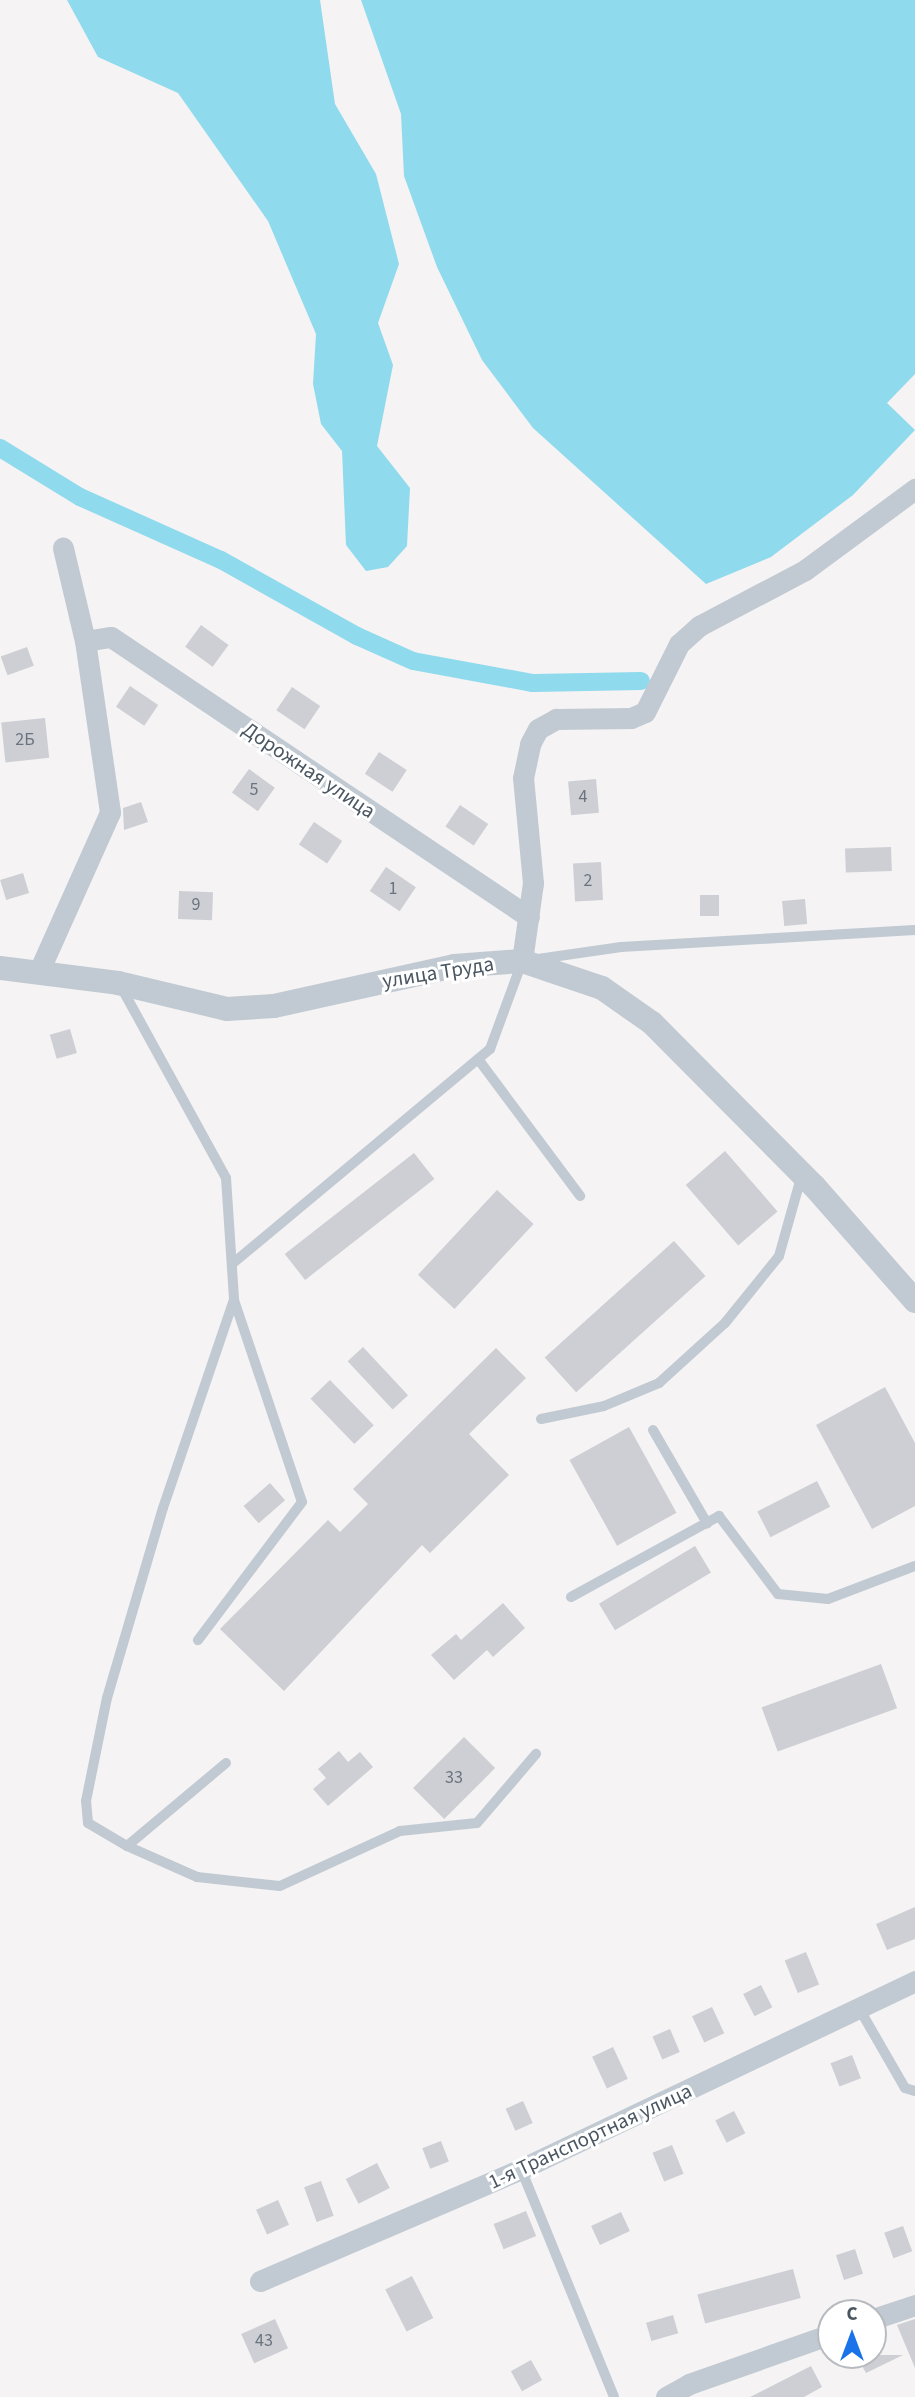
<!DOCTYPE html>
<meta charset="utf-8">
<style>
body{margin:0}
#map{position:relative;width:915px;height:2397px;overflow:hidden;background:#f5f3f3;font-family:"Source Sans 3",sans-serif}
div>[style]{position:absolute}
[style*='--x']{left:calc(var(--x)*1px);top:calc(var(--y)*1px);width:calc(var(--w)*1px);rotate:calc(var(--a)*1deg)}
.water>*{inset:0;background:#90daee}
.pier>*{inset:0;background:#f5f3f3}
.canal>*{height:18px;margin:-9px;padding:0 9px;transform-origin:9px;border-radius:9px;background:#90daee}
.building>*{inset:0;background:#cdcfd5;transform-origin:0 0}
.service>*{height:10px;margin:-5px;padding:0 5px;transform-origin:5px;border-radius:5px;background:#c1cad2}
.minor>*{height:21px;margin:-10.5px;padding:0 10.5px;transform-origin:10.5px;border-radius:10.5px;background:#c1cad2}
.tertiary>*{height:24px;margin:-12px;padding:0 12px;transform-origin:12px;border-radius:12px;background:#c1cad2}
span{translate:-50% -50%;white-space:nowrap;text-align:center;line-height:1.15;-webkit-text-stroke:6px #fff;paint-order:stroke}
.number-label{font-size:18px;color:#6b747e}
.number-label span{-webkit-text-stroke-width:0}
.street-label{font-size:21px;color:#4a5661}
.north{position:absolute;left:817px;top:2299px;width:70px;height:70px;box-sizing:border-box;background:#fff;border:2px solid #b7bbc0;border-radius:50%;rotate:0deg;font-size:19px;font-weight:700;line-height:28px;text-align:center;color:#4a5661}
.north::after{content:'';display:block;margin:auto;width:24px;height:32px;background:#1a73e8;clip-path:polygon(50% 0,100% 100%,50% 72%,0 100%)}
</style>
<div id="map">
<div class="water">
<div style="clip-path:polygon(67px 0,320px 0,335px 104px,376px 174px,399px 264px,378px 323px,393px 365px,377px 446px,410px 488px,407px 546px,388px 567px,366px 571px,346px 545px,342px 451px,321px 424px,313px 384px,316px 334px,268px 221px,178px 93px,98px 57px)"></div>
<div style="clip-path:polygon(361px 0,915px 0,915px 430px,853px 495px,771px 557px,706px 584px,533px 428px,482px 360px,437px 267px,404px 176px,401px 114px)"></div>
</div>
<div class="pier">
<div style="clip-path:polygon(915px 374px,915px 430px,887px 403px)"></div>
</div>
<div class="canal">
<div style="--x:0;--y:448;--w:94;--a:31.5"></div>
<div style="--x:80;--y:497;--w:154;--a:24.1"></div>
<div style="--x:221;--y:560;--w:156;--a:29.2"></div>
<div style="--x:357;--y:636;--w:61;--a:24.1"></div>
<div style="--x:413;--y:661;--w:122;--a:10.4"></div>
<div style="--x:533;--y:683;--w:108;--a:-1.1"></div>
</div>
<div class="building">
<div style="left:201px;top:625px;width:34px;height:27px;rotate:36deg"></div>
<div style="left:27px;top:647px;width:20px;height:28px;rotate:70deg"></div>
<div style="left:130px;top:686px;width:34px;height:25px;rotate:34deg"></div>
<div style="left:292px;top:687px;width:34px;height:28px;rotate:34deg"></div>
<div style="left:45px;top:718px;width:40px;height:44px;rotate:84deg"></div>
<div style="left:379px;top:752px;width:33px;height:26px;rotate:33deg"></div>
<div style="left:249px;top:769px;width:32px;height:29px;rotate:36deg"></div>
<div style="left:596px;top:779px;width:34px;height:28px;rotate:85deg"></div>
<div style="clip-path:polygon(141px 802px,148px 822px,124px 830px,123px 808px)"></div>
<div style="left:460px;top:805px;width:34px;height:26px;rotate:34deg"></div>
<div style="left:314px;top:822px;width:34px;height:27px;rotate:34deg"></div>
<div style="left:891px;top:847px;width:24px;height:46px;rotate:88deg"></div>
<div style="left:601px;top:862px;width:38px;height:28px;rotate:87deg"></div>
<div style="left:386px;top:867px;width:36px;height:29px;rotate:34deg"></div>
<div style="left:23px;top:873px;width:21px;height:24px;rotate:73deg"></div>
<div style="left:179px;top:891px;width:34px;height:28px;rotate:2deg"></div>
<div style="left:719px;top:895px;width:21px;height:19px;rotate:90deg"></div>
<div style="left:805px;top:899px;width:25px;height:23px;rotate:85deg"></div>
<div style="left:70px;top:1029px;width:25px;height:21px;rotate:74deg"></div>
<div style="left:725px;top:1151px;width:80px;height:52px;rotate:49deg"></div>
<div style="left:414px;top:1153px;width:33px;height:164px;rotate:52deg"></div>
<div style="left:497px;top:1190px;width:50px;height:116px;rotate:43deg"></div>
<div style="left:674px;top:1241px;width:47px;height:174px;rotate:48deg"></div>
<div style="left:363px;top:1347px;width:66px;height:21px;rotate:47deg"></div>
<div style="clip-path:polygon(496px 1348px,526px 1378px,469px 1434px,509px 1475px,430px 1553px,422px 1545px,284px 1691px,220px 1629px,328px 1520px,340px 1532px,368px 1504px,353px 1489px)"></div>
<div style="left:330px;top:1380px;width:63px;height:27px;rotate:46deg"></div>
<div style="clip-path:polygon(885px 1387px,915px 1443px,915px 1506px,872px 1529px,816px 1425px)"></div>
<div style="left:629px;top:1427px;width:98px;height:68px;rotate:61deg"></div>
<div style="left:817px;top:1481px;width:29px;height:67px;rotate:63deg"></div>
<div style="left:270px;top:1483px;width:23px;height:35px;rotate:49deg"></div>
<div style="left:695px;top:1546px;width:31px;height:112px;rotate:59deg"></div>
<div style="clip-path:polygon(503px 1603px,525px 1628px,493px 1657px,487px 1650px,454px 1680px,431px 1655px,456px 1634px,461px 1640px)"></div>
<div style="left:881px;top:1664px;width:47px;height:127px;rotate:70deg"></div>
<div style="left:464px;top:1737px;width:44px;height:72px;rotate:45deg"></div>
<div style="clip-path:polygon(339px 1751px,348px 1762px,360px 1752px,373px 1767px,328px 1806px,313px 1789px,326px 1778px,318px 1769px)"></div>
<div style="clip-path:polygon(915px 1907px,915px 1939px,887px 1950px,876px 1924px)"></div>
<div style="left:806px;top:1952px;width:35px;height:23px;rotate:68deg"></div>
<div style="left:761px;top:1985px;width:25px;height:20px;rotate:63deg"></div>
<div style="left:712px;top:2007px;width:29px;height:22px;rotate:65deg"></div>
<div style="left:670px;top:2029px;width:25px;height:19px;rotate:67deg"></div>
<div style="left:613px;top:2047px;width:35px;height:23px;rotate:65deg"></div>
<div style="left:852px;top:2055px;width:25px;height:23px;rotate:69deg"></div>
<div style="left:523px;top:2101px;width:24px;height:19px;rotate:66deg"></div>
<div style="left:734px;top:2111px;width:25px;height:21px;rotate:63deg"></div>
<div style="left:441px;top:2141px;width:22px;height:20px;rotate:69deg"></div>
<div style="left:672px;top:2145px;width:31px;height:21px;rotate:68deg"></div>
<div style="left:377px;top:2163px;width:28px;height:35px;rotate:63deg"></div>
<div style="left:321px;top:2181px;width:37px;height:18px;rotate:70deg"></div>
<div style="left:278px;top:2200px;width:27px;height:24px;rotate:66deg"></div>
<div style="left:526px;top:2211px;width:27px;height:35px;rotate:68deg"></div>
<div style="left:621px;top:2212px;width:21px;height:33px;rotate:65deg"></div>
<div style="left:903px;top:2226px;width:27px;height:20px;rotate:70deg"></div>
<div style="left:855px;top:2249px;width:26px;height:20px;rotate:72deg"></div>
<div style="left:793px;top:2269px;width:30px;height:99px;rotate:75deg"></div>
<div style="left:412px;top:2276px;width:47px;height:30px;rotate:63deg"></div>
<div style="left:673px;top:2315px;width:19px;height:28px;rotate:74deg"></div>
<div style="left:275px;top:2319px;width:32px;height:37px;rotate:66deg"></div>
<div style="clip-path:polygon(915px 2319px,915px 2368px,897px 2325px)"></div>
<div style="clip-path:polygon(856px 2355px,903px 2355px,866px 2373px)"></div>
<div style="left:531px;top:2360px;width:23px;height:23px;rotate:61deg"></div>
<div style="clip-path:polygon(811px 2366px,822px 2387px,804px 2397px,750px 2397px)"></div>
</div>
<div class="service">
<div style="--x:538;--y:959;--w:84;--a:-8.2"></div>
<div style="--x:621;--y:947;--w:294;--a:-3.3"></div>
<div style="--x:120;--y:985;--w:220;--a:61.2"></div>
<div style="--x:226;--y:1178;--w:122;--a:86.2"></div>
<div style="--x:234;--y:1300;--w:213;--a:71.4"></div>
<div style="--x:302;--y:1502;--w:173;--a:127"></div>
<div style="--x:478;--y:1059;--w:171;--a:53.3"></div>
<div style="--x:232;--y:1264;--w:336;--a:-39.8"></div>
<div style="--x:490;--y:1049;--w:93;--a:-69.8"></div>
<div style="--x:541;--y:1419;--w:64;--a:-11.7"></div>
<div style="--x:604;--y:1406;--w:60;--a:-22.7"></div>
<div style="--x:659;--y:1383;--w:89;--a:-42.3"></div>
<div style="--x:725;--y:1323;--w:86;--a:-51.1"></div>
<div style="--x:779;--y:1256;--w:85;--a:-74.3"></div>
<div style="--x:653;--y:1430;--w:108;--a:59.9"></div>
<div style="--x:571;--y:1597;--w:169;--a:-28.7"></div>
<div style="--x:719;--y:1516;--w:98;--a:52.9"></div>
<div style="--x:778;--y:1594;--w:50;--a:5.7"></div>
<div style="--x:828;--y:1599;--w:93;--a:-20.8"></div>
<div style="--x:226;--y:1763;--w:129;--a:140"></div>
<div style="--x:127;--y:1846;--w:45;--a:-149.5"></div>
<div style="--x:88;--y:1823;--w:22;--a:-95"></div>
<div style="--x:86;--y:1801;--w:105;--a:-78.5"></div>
<div style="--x:107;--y:1698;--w:198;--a:-73.6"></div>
<div style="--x:163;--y:1508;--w:220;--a:-71.2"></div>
<div style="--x:127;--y:1846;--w:77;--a:23.9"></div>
<div style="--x:197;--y:1877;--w:83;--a:6.2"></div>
<div style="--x:280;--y:1886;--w:132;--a:-24.6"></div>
<div style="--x:400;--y:1831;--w:77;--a:-5.9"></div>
<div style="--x:477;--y:1823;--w:91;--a:-49.5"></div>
<div style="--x:860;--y:2010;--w:90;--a:60"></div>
<div style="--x:905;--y:2088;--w:10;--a:17"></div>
<div style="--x:521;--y:2169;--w:246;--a:67.8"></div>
</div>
<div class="minor">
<div style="--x:85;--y:641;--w:26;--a:-9"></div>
<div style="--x:111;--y:637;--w:503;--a:33.82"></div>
<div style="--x:522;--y:961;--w:79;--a:-82"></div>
<div style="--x:533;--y:883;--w:105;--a:-95.4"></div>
<div style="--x:523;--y:778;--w:35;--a:-78"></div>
<div style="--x:530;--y:744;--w:17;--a:-62"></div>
<div style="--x:538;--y:729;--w:21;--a:-29"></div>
<div style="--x:556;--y:719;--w:75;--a:-0.8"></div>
<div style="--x:631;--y:718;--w:15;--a:-23"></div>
<div style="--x:645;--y:712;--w:76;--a:-63.4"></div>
<div style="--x:679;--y:644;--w:27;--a:-42"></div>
<div style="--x:699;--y:626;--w:120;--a:-27.8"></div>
<div style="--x:805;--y:570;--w:137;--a:-36.4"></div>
<div style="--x:39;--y:971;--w:174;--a:-65.9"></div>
<div style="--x:110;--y:812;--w:173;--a:-98.3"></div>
<div style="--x:85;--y:641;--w:96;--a:-103.3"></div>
<div style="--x:260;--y:2281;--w:284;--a:-23.2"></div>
<div style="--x:521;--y:2169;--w:437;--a:-25.5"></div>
<div style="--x:873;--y:2319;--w:44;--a:-18.4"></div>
<div style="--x:666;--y:2397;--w:26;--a:-29"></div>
<div style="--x:689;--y:2384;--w:151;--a:-19.4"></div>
</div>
<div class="tertiary">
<div style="--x:0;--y:968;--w:119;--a:7.2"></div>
<div style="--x:118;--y:983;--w:112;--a:13.4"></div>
<div style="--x:227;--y:1009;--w:47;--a:-3.7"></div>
<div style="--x:274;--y:1006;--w:184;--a:-12.5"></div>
<div style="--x:454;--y:966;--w:68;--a:-4.2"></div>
<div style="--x:522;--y:961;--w:84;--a:18.6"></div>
<div style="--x:602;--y:988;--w:61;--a:35"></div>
<div style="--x:652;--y:1023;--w:230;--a:45.2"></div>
<div style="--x:814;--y:1186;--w:153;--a:48.7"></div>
</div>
<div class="number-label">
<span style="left:25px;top:740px">2Б</span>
<span style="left:254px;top:790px">5</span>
<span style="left:583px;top:797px">4</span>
<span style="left:588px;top:881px">2</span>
<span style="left:393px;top:889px">1</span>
<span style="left:196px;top:905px">9</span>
<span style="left:454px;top:1778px">33</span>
<span style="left:264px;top:2341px">43</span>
</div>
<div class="street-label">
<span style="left:309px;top:770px;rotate:34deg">Дорожная улица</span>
<span style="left:438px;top:972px;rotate:-9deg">улица Труда</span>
<span style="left:590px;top:2136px;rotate:-25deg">1-я Транспортная улица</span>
</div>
<div class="north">С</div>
</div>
